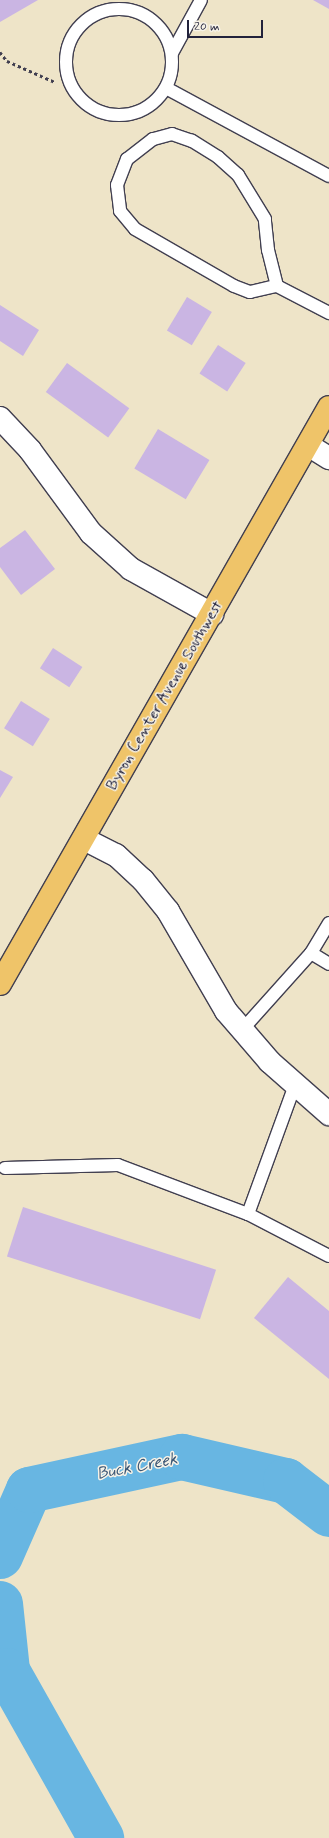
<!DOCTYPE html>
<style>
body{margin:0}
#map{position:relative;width:329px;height:1838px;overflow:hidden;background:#eee4c8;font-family:Mynerve,sans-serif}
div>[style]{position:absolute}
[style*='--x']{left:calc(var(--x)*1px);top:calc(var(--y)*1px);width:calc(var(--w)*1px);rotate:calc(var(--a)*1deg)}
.river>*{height:46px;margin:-23px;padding:0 23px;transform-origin:23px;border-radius:23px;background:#68b6e2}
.building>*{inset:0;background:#cab5e3;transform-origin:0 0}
.path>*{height:2.5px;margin-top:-1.25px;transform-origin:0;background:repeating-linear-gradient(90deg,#413f50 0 3px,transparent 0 6px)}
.roads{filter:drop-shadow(1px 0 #413f50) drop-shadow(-1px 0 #413f50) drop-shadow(0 1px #413f50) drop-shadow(0 -1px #413f50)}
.service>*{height:12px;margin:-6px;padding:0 6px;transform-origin:6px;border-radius:6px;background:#fff}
.service>.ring{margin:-6px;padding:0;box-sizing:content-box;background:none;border:12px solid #fff;border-radius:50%}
.minor>*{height:22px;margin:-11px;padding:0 11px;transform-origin:11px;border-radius:11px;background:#fff}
.primary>*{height:22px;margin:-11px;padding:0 11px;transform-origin:11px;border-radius:11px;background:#efc469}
span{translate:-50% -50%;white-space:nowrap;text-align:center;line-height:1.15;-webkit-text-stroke:3px #f7f3e8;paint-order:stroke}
.street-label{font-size:16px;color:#22223b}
.water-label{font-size:17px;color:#3a5675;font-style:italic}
.scale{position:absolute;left:187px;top:20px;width:76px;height:18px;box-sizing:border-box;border:2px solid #22223b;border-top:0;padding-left:5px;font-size:12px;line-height:14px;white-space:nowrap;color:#22223b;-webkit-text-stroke:3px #f7f3e8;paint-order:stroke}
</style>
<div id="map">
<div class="river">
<div style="--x:0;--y:1556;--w:72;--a:-66.3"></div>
<div style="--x:29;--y:1490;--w:157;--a:-12.2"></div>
<div style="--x:182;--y:1457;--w:107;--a:13"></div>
<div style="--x:286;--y:1481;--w:54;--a:37.5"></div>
<div style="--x:0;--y:1604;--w:67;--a:84"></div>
<div style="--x:7;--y:1671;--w:192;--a:60.6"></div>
</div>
<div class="building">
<div style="clip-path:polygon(0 0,38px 0,0 22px)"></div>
<div style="clip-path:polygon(313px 0,329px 0,329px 9px)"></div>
<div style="left:187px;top:297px;width:29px;height:39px;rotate:31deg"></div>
<div style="clip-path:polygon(0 305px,39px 330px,23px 356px,0 341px)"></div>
<div style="left:218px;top:345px;width:33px;height:34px;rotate:33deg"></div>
<div style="left:67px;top:363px;width:77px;height:36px;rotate:36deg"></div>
<div style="left:158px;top:429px;width:60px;height:46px;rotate:31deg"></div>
<div style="clip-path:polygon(25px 530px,55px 569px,21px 595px,0 567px,0 548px)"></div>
<div style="left:53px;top:648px;width:35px;height:24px;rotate:33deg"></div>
<div style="left:21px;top:701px;width:34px;height:32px;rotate:32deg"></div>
<div style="clip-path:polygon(0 770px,13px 777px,0 798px)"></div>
<div style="left:23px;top:1207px;width:203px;height:52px;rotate:18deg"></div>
<div style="clip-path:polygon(288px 1277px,329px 1311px,329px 1379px,254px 1318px)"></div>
</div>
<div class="path">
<div style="--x:0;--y:52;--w:11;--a:52"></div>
<div style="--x:7;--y:61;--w:52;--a:23.6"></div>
</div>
<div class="roads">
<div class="service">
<div class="ring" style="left:66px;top:9px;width:94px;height:94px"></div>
<div style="--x:172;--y:53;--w:60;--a:-61.3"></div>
<div style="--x:166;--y:88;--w:185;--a:28.4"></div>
<div style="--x:277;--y:286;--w:37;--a:-104"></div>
<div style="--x:268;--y:250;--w:31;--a:-96"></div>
<div style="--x:265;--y:219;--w:52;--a:-121.5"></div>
<div style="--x:238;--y:175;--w:27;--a:-138"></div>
<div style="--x:218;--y:157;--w:31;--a:-148"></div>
<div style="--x:192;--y:141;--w:21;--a:-161"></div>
<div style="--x:172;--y:134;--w:20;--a:165"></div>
<div style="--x:153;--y:139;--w:33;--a:142"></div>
<div style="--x:127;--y:159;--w:28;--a:111"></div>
<div style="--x:117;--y:185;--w:26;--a:83"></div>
<div style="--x:120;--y:211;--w:23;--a:50"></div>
<div style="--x:135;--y:229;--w:114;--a:29.9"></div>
<div style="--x:234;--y:286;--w:17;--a:21"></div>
<div style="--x:250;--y:292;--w:28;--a:-13"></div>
<div style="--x:277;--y:286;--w:59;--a:27.4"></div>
<div style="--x:311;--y:953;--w:21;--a:31"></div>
<div style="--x:242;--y:1030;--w:103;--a:-48.1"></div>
<div style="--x:311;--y:953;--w:35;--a:-59"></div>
<div style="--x:5;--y:1168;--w:113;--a:-1.5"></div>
<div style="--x:118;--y:1165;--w:139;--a:20.7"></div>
<div style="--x:248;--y:1214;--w:137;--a:-70"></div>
<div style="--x:248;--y:1214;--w:91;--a:27.4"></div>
</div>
<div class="minor">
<div style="--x:0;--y:418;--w:44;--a:46.8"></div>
<div style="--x:30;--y:450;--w:103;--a:53.7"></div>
<div style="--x:91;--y:533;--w:54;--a:42"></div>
<div style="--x:131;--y:569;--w:93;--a:29.1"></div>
<div style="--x:308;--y:445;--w:25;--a:32"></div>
<div style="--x:84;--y:839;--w:36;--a:27"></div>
<div style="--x:116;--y:855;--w:37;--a:43"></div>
<div style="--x:143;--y:880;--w:40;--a:51"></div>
<div style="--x:168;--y:911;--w:116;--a:59.9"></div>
<div style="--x:226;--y:1011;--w:67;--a:49.2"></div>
<div style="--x:270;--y:1062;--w:79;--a:41.4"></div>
</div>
<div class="primary">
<div style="--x:0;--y:984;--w:664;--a:-60.31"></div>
</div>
</div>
<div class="street-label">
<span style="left:165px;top:696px;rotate:-60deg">Byron Center Avenue Southwest</span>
</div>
<div class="water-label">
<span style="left:137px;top:1467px;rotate:-11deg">Buck Creek</span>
</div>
<div class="scale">20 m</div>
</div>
